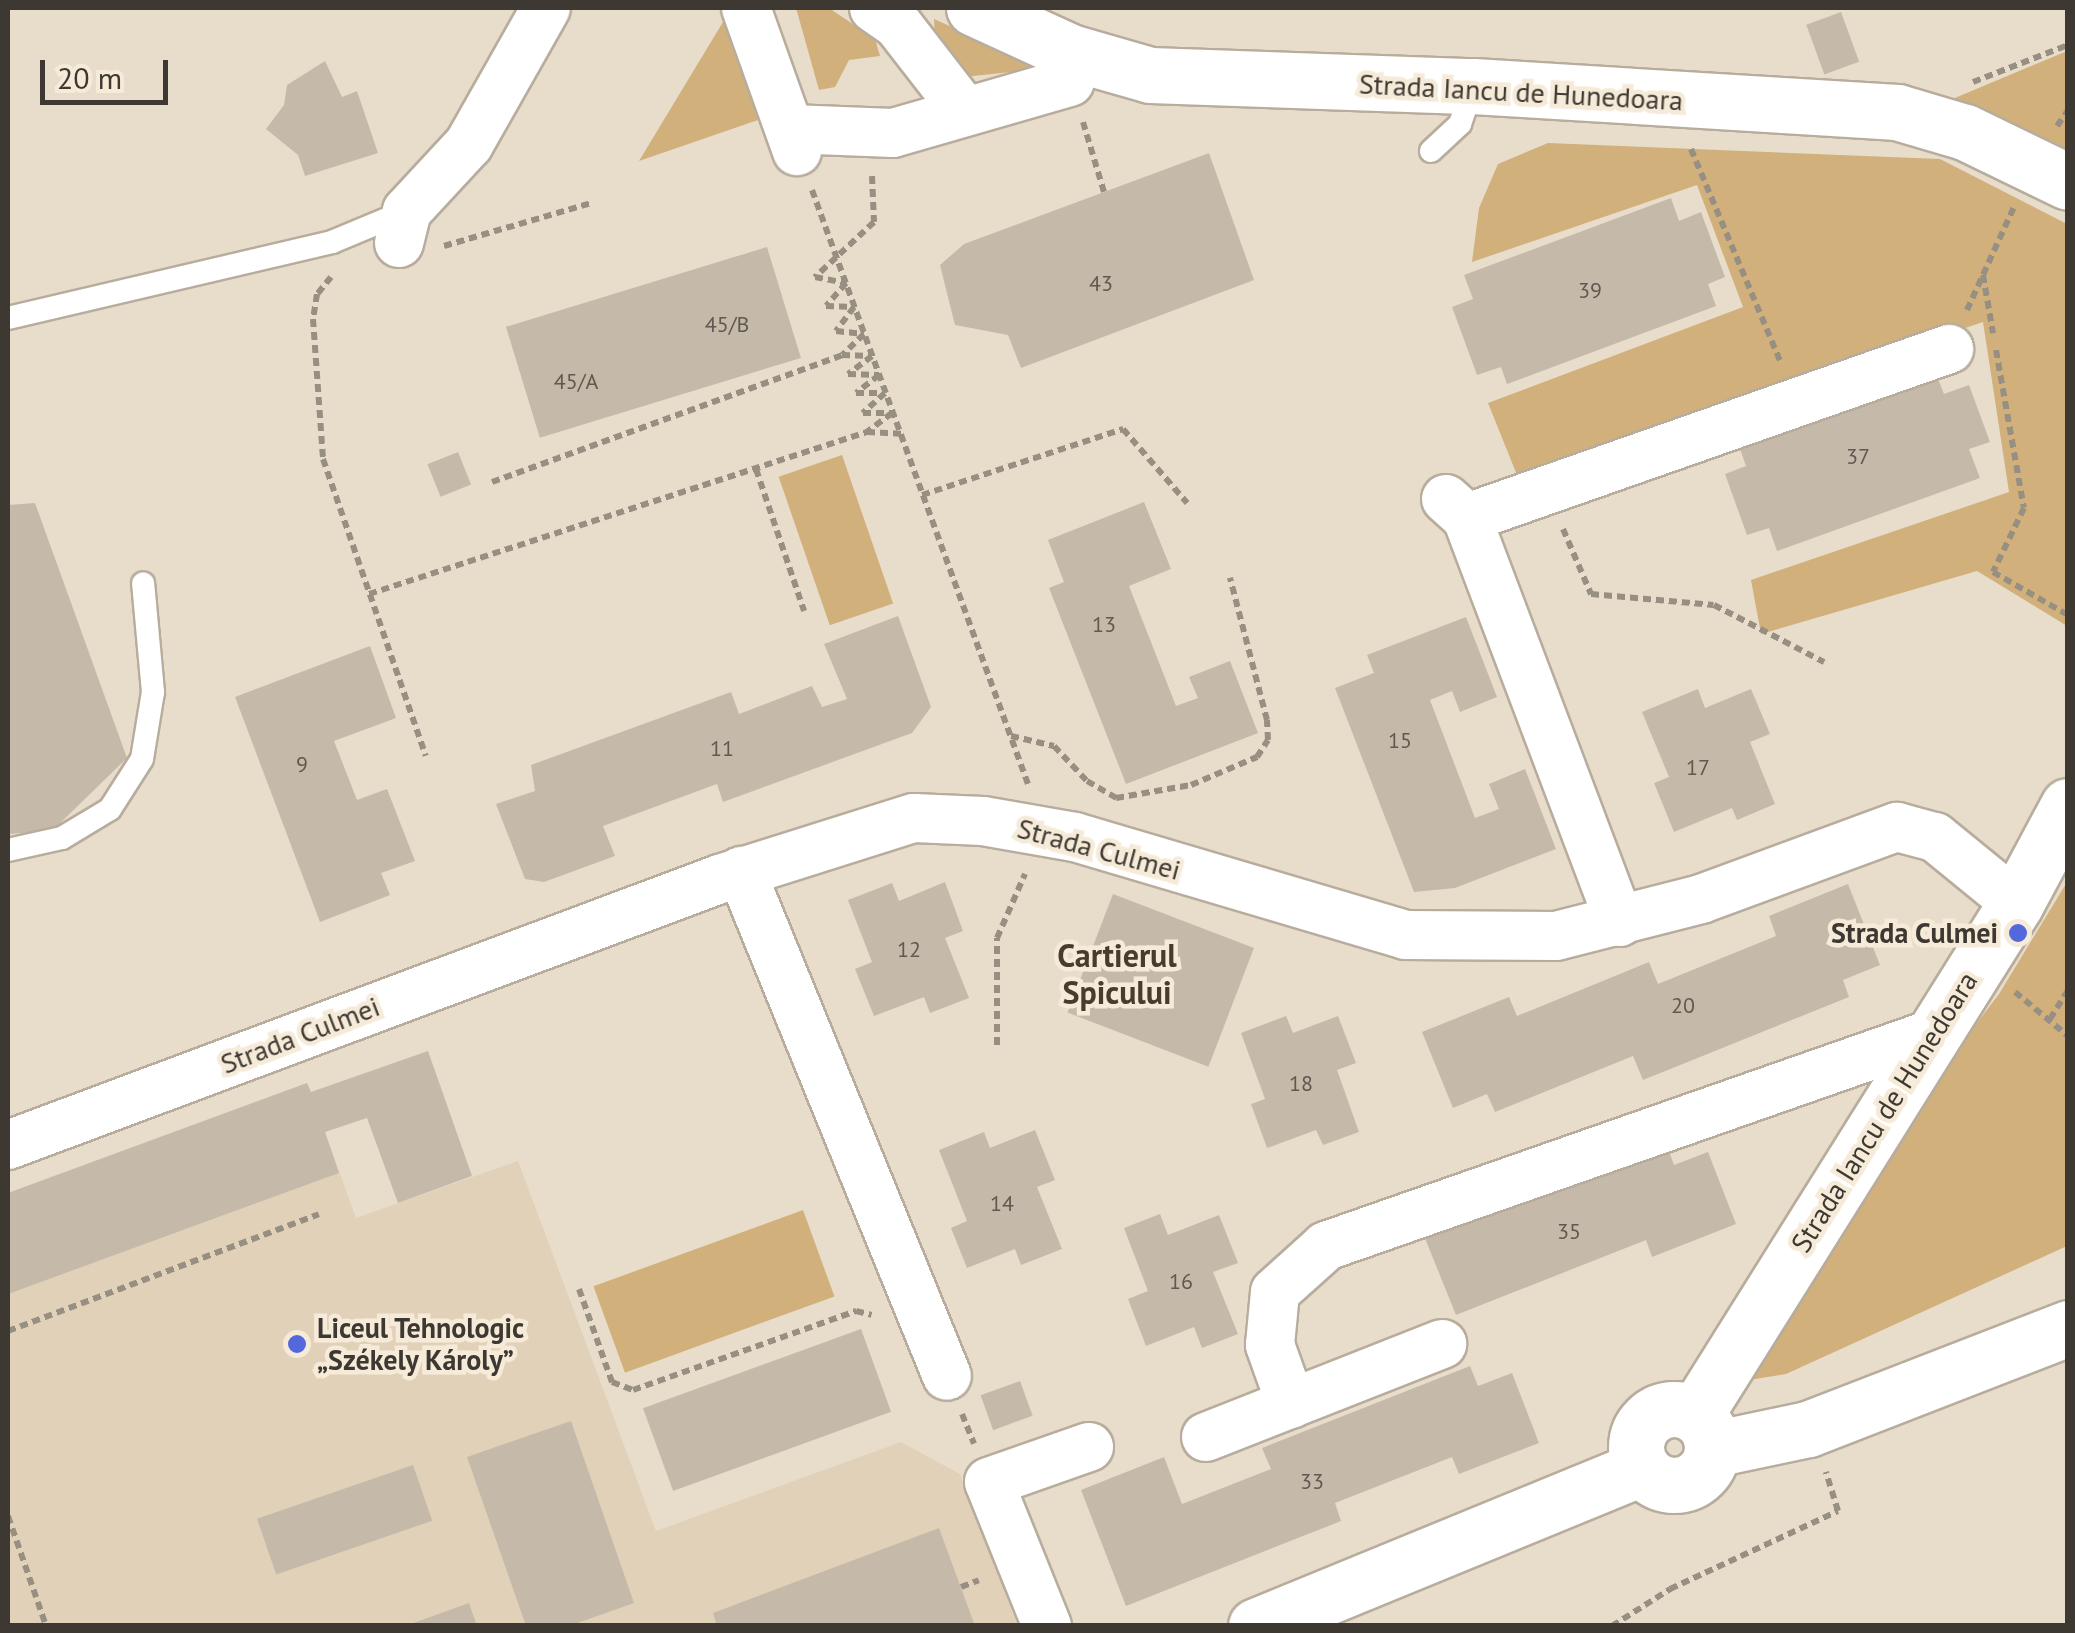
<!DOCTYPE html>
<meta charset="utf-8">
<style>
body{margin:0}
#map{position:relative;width:2075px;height:1633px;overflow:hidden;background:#e8ddcb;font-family:"PT Sans",sans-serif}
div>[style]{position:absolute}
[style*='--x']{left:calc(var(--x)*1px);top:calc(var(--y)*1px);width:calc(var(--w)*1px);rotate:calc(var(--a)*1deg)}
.built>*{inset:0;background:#e1d1b9}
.green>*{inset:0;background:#d1b07c;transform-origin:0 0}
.building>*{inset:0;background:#c5baa9;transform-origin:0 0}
.path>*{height:6px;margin-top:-3px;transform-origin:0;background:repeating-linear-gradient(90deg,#978f82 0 8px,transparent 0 13px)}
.roads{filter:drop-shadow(2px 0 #b8ad9d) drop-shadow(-2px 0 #b8ad9d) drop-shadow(0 2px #b8ad9d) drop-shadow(0 -2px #b8ad9d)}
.lane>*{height:22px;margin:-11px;padding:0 11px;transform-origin:11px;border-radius:11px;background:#fff}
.street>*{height:48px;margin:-24px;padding:0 24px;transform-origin:24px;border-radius:24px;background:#fff}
.secondary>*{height:55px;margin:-27.5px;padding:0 27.5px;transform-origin:27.5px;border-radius:27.5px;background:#fff}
.secondary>.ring{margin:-27.5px;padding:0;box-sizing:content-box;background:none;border:55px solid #fff;border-radius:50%}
.dots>*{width:28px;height:28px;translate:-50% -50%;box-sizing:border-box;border:5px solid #f6ead8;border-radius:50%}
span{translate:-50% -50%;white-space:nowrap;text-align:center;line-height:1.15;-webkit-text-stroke:9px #f6ead8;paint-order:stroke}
.number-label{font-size:22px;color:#5f5950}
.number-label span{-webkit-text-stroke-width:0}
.street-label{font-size:28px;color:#3d3932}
.poi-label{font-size:28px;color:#3d3932;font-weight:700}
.right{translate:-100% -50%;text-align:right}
.left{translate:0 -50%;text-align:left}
.quarter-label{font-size:32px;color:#473d2f;font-weight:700}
.frame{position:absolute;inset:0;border:10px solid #3d3932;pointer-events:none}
.scale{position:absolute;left:40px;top:60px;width:128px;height:45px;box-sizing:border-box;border:5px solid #3d3932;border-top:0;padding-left:12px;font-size:30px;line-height:35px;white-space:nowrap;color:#3d3932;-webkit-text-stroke:8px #f6ead8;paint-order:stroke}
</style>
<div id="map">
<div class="built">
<div style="clip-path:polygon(307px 1083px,356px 1218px,518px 1161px,656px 1531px,901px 1442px,960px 1474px,1017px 1625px,8px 1626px,8px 1193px)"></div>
</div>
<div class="green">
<div style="clip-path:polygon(796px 8px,829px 8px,875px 39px,880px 56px,849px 60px,835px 87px,819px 90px)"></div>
<div style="clip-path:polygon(726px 17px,758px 120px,639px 161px)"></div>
<div style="clip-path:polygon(934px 19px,972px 36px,1066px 66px,964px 77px,935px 38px)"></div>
<div style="clip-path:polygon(2067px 51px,2067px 155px,1950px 100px)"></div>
<div style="clip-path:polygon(1548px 143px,1940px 159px,2067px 224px,2067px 626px,1977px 571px,1761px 634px,1751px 580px,2009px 492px,1983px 322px,1519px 480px,1488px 403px,1743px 307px,1697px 185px,1472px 262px,1479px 208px,1498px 164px)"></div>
<div style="left:842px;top:455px;width:157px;height:67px;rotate:71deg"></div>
<div style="clip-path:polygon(2067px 882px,2067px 1246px,1786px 1374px,1749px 1380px,1849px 1191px,1999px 994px)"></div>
<div style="left:803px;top:1210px;width:92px;height:223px;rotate:70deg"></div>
</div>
<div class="building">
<div style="left:1841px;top:12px;width:53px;height:37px;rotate:70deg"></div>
<div style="clip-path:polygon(325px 61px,342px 97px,357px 91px,378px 153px,305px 176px,298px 155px,266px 129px,284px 105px,287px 85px)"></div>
<div style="clip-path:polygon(1209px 153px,1254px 280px,1021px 368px,1008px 335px,955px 325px,940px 265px,964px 244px)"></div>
<div style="clip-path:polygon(1671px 198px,1679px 221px,1701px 212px,1725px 277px,1708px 284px,1716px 306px,1507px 384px,1501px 367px,1477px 375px,1452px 307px,1473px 299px,1464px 275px)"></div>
<div style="left:767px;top:247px;width:116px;height:273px;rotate:73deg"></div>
<div style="clip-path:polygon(1935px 371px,1944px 394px,1969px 385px,1990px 442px,1969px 449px,1980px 478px,1777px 551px,1769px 528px,1747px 535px,1725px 474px,1746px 466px,1738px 443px)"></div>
<div style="left:458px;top:452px;width:35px;height:33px;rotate:68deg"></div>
<div style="clip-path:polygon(1144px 502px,1171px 569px,1129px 586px,1176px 706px,1198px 698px,1189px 677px,1230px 661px,1258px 733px,1126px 784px,1049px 588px,1064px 582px,1048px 540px)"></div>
<div style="clip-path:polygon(35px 503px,127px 758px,52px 831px,8px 834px,8px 505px)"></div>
<div style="clip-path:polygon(898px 616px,931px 707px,912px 733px,723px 802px,717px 784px,603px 826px,615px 856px,544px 882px,525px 879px,496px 804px,535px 791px,531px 765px,731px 692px,739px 714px,812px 686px,822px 707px,847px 699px,824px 644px)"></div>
<div style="clip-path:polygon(1466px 617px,1497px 697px,1460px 712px,1452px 691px,1430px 700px,1475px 818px,1499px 809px,1489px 784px,1525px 769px,1556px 849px,1455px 888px,1414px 892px,1335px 688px,1374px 673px,1367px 655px)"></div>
<div style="clip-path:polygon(370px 646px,396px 718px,334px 741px,357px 800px,387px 789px,415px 861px,381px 873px,390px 895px,320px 922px,235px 697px)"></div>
<div style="clip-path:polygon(1698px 689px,1705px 708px,1751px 689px,1770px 734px,1750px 742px,1775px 804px,1737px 820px,1732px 808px,1674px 832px,1654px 783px,1669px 777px,1642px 712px)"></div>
<div style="clip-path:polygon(945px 882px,963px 931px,945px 938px,969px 998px,930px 1013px,924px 997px,874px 1016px,855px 969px,872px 962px,848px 900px,892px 883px,899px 901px)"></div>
<div style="clip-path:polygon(1848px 884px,1880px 965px,1843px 980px,1849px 997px,1643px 1080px,1633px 1056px,1495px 1112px,1487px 1094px,1453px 1108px,1422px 1032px,1509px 997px,1517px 1016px,1649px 962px,1658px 984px,1776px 936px,1769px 916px)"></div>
<div style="left:1113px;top:894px;width:151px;height:127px;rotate:21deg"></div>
<div style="clip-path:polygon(1286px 1016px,1293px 1033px,1338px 1016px,1356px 1063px,1337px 1070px,1359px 1132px,1323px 1145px,1316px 1130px,1267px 1148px,1251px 1104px,1265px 1099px,1241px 1033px)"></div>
<div style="clip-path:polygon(428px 1051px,472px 1176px,398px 1203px,367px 1118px,325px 1132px,339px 1173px,8px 1294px,8px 1193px,307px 1083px,311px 1092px)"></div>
<div style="clip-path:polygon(1035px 1130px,1055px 1180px,1037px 1187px,1062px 1249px,1021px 1265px,1015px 1249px,967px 1268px,951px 1228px,967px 1221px,939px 1150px,984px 1132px,990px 1148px)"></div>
<div style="clip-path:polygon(1667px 1146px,1674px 1165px,1708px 1152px,1736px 1224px,1652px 1257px,1646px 1240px,1456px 1315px,1418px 1221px,1521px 1180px,1529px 1201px)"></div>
<div style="clip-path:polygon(1160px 1214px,1168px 1235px,1219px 1215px,1238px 1263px,1213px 1272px,1238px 1334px,1202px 1348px,1194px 1327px,1146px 1346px,1128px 1299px,1148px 1291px,1124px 1228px)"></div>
<div style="left:861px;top:1329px;width:88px;height:232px;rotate:70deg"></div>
<div style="clip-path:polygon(1470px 1366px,1478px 1386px,1512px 1373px,1539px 1443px,1459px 1474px,1452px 1457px,1335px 1503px,1341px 1521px,1126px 1606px,1081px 1490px,1164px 1457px,1182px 1504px,1271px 1469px,1262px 1448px)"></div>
<div style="left:1020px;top:1381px;width:37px;height:42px;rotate:70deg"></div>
<div style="clip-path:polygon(571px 1421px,634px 1603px,569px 1626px,526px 1626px,467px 1457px)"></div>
<div style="left:413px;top:1465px;width:59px;height:165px;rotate:71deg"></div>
<div style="clip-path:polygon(939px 1528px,975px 1626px,717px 1626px,713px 1613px)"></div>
<div style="clip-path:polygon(469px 1603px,477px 1626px,408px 1626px,408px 1625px)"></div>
</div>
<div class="path">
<div style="--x:1973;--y:82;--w:102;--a:-21.3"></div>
<div style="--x:1083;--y:122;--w:73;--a:73.3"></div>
<div style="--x:2057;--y:126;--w:19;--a:-55"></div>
<div style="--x:1691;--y:149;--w:232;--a:67.2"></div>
<div style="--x:872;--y:176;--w:46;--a:87.5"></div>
<div style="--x:874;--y:222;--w:81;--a:137"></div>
<div style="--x:815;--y:277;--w:32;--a:11"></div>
<div style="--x:846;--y:283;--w:30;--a:131"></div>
<div style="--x:826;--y:306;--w:28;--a:2"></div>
<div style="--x:854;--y:307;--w:30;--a:127"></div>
<div style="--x:836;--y:331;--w:28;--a:6"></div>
<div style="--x:864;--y:334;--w:30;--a:136"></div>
<div style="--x:842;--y:355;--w:30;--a:2"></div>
<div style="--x:872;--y:356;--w:30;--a:143"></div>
<div style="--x:848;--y:374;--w:31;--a:2"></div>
<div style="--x:879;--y:375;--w:29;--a:142"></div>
<div style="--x:856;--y:393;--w:29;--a:0"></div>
<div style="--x:885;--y:393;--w:30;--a:138"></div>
<div style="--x:863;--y:413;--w:29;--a:0"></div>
<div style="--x:892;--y:413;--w:31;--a:143"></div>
<div style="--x:867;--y:432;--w:34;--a:3"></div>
<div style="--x:812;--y:190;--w:632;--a:70.02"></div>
<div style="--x:444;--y:246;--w:153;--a:-16.3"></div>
<div style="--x:1983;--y:275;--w:59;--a:80.2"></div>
<div style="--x:331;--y:277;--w:22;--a:129"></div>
<div style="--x:317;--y:294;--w:25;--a:99"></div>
<div style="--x:313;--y:319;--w:140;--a:85.9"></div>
<div style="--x:323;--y:459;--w:314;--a:70.9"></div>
<div style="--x:1967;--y:310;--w:113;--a:-65.5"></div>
<div style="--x:1996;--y:350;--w:160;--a:80"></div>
<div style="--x:2024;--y:508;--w:71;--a:115.8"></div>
<div style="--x:1993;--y:572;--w:86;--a:29.8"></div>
<div style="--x:756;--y:469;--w:150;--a:71.3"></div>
<div style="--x:492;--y:482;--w:372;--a:-19.9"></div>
<div style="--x:922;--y:495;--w:212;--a:-18.2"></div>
<div style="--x:1123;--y:429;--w:98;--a:49.1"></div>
<div style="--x:1563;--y:529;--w:71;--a:66.7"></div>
<div style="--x:1591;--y:594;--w:123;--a:5.1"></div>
<div style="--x:1714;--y:605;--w:124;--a:27.4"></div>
<div style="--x:369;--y:594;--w:524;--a:-18.02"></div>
<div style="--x:1011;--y:736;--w:44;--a:13.1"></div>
<div style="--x:1054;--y:746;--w:48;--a:46.7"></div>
<div style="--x:1087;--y:781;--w:34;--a:30"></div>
<div style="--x:1116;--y:798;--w:76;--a:-9.8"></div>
<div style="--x:1191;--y:785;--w:72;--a:-23"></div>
<div style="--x:1257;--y:757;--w:20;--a:-57"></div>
<div style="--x:1268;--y:740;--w:20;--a:-93"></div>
<div style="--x:1267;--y:720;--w:147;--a:-104.6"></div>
<div style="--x:2015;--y:992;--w:69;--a:39.7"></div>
<div style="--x:2050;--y:1019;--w:34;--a:-58"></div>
<div style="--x:997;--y:1045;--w:107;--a:-90"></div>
<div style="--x:997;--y:938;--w:70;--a:-66.4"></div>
<div style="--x:579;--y:1289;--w:99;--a:70.5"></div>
<div style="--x:612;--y:1382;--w:22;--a:21"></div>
<div style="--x:633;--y:1390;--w:237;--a:-19.5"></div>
<div style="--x:856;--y:1311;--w:16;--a:14"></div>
<div style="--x:8;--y:1331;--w:332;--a:-20.6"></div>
<div style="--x:962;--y:1414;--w:32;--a:68"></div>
<div style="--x:8;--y:1516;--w:116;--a:70.9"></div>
<div style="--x:961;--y:1587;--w:19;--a:-21"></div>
<div style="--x:1612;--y:1626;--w:69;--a:-32.5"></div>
<div style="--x:1670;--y:1589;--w:185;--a:-24.9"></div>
<div style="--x:1838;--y:1511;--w:41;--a:-107.1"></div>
</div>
<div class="roads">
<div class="lane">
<div style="--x:1431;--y:151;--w:40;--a:-43"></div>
<div style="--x:1460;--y:124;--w:40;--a:-71.1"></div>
<div style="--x:8;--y:318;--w:333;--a:-13.2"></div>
<div style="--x:332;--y:242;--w:78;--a:-22.6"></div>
<div style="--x:8;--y:850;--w:55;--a:-12.5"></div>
<div style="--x:62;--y:838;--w:56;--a:-31.1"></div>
<div style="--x:110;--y:809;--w:59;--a:-57.4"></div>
<div style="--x:142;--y:759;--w:68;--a:-80.7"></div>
<div style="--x:153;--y:692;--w:109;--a:-95.2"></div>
</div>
<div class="street">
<div style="--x:746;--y:8;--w:152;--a:70.4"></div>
<div style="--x:874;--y:8;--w:29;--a:35"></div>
<div style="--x:898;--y:25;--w:108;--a:52.2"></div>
<div style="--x:790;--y:129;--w:103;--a:2.2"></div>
<div style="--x:893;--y:133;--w:184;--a:-16.1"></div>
<div style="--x:399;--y:243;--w:33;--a:-76"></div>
<div style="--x:407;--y:211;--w:91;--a:-47.2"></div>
<div style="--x:469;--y:144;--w:156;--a:-60.5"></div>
<div style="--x:1446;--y:499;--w:28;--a:42"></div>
<div style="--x:1467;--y:518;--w:432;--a:69.3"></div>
<div style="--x:1467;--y:518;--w:511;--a:-19.32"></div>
<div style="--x:741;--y:871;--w:545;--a:67.81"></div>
<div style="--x:8;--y:1145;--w:760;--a:-20.49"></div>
<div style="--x:720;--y:879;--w:203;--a:-17.5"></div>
<div style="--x:914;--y:818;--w:69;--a:2.5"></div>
<div style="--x:983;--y:821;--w:93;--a:9.9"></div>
<div style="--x:1075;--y:837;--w:344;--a:16.5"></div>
<div style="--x:1405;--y:935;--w:151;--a:0.4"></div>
<div style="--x:1556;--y:936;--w:150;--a:-14.3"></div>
<div style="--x:1701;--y:899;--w:209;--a:-20.2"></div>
<div style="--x:1897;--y:827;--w:39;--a:15"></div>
<div style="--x:1935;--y:837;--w:104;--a:39.2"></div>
<div style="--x:1291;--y:1404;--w:63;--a:-109.6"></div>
<div style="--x:1270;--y:1345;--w:53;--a:-84.6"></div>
<div style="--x:1275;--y:1292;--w:69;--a:-42"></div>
<div style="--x:1326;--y:1246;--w:645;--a:-19.28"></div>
<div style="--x:1206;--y:1437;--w:254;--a:-21.5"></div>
<div style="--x:1047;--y:1626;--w:155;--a:-111.9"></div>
<div style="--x:989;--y:1482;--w:106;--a:-19.3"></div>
</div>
<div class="secondary">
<div style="--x:974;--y:8;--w:106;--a:24.6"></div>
<div style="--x:1070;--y:52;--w:83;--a:16"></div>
<div style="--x:1150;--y:75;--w:323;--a:2"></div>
<div style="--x:1473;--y:86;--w:425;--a:3.5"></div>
<div style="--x:1897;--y:112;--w:71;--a:16.4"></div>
<div style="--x:1965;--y:132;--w:114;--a:25.9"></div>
<div class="ring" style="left:1636px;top:1409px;width:21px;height:21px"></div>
<div style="--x:1695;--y:1415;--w:604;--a:-57.91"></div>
<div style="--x:2016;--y:903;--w:110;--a:-61.8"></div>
<div style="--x:1713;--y:1449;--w:97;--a:-11.9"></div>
<div style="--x:1808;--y:1429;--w:279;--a:-21.2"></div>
<div style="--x:1256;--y:1626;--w:417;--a:-22.3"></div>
</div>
</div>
<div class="dots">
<div style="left:2018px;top:933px;background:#5368dd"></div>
<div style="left:297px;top:1344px;background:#5368dd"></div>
</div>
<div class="number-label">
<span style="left:1101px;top:284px">43</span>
<span style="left:1590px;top:291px">39</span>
<span style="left:727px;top:325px">45/B</span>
<span style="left:576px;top:382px">45/A</span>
<span style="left:1858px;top:457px">37</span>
<span style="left:1104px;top:625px">13</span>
<span style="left:1400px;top:741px">15</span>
<span style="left:722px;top:749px">11</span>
<span style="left:302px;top:765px">9</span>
<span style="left:1698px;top:768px">17</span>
<span style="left:909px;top:950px">12</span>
<span style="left:1683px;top:1006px">20</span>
<span style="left:1301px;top:1084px">18</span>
<span style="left:1002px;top:1204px">14</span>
<span style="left:1569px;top:1232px">35</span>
<span style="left:1181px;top:1282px">16</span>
<span style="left:1312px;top:1482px">33</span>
</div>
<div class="street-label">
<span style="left:1521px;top:92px;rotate:3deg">Strada Iancu de Hunedoara</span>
<span style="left:1099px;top:849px;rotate:15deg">Strada Culmei</span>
<span style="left:300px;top:1035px;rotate:-21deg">Strada Culmei</span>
<span style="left:1884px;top:1112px;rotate:-58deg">Strada Iancu de Hunedoara</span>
</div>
<div class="poi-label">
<span class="right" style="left:1998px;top:933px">Strada Culmei</span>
<span class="left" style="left:317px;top:1344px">Liceul Tehnologic<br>„Székely Károly”</span>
</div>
<div class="quarter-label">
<span style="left:1117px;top:974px">Cartierul<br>Spicului</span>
</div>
<div class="frame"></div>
<div class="scale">20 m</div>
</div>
